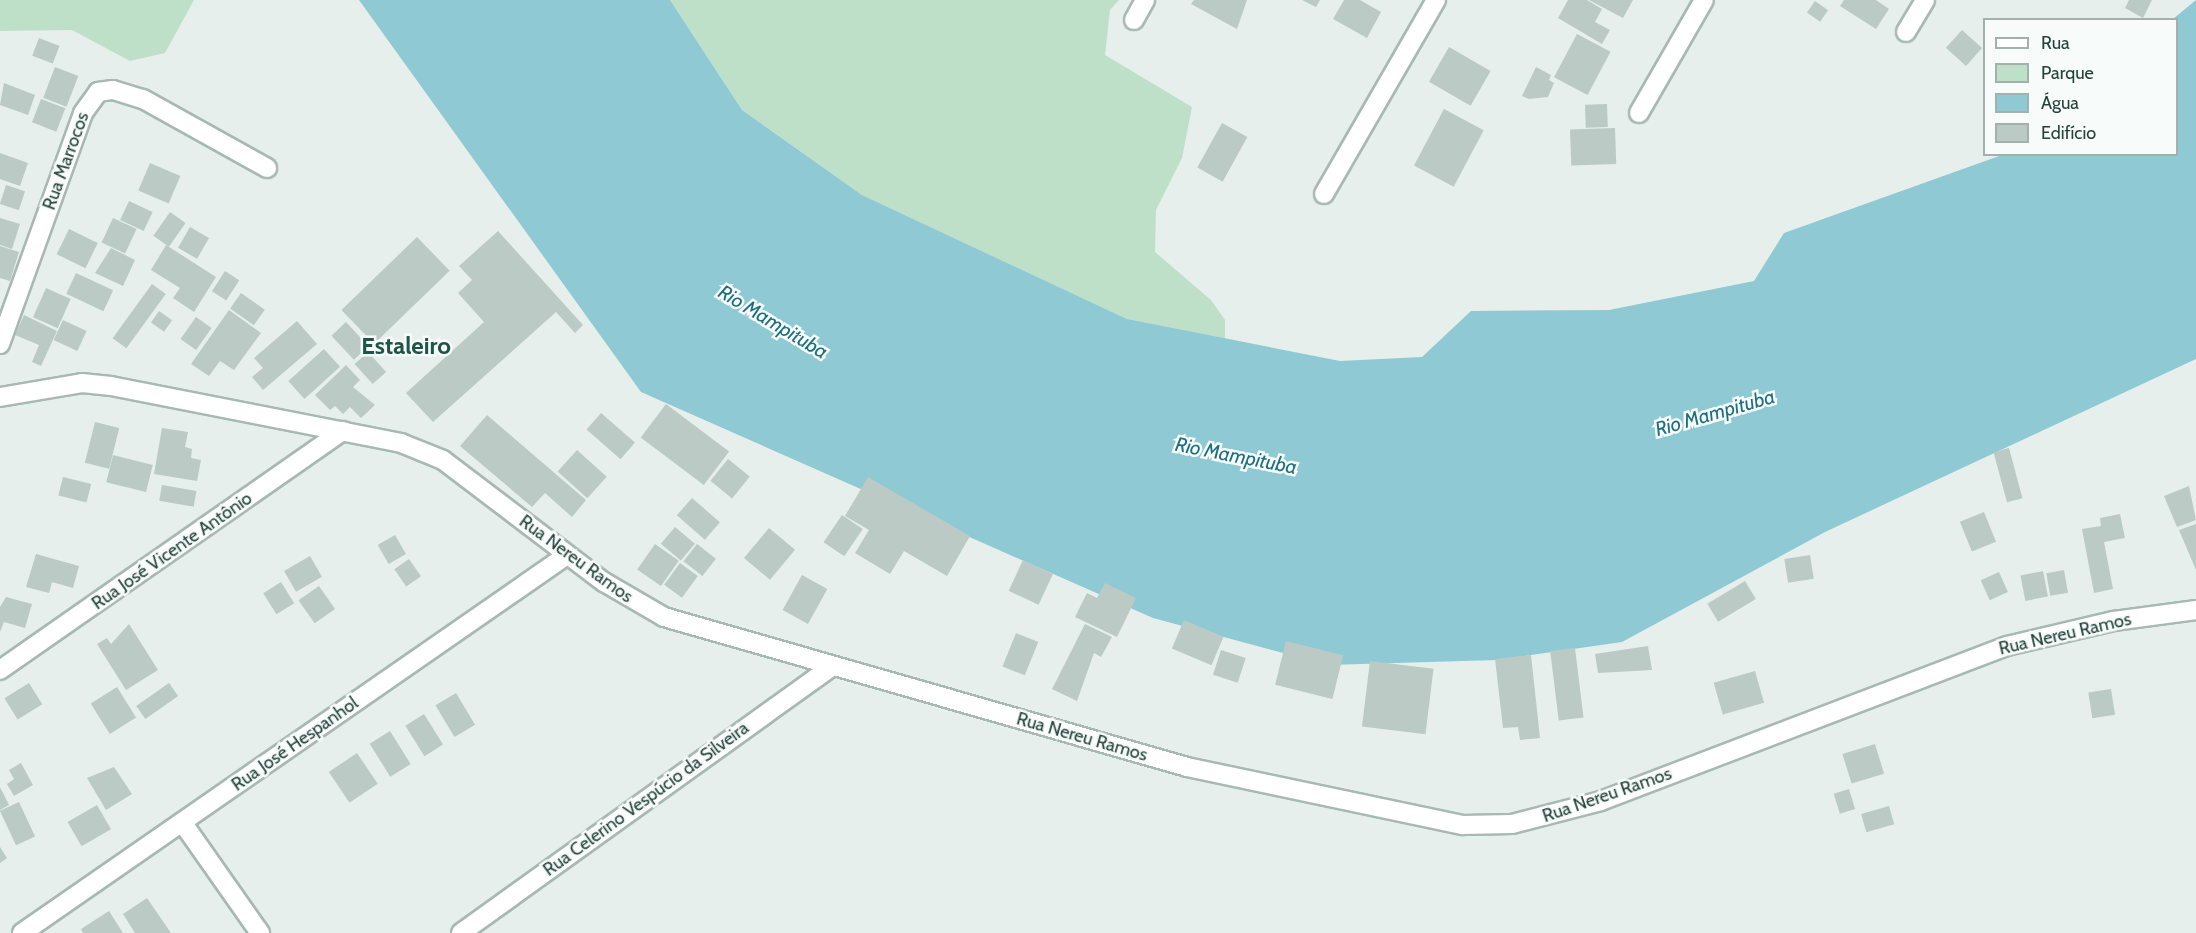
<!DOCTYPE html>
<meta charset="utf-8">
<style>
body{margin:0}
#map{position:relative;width:2196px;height:933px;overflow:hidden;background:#e6efeb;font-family:Cabin,sans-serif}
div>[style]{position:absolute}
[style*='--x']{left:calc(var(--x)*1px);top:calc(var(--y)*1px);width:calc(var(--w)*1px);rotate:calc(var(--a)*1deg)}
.green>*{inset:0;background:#bfe0c8}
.water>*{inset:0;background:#8ec9d4}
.building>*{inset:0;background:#bbcac4;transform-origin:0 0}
.roads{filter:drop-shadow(2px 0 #a8b8b2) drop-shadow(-2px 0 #a8b8b2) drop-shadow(0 2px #a8b8b2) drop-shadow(0 -2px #a8b8b2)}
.minor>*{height:18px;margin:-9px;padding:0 9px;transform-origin:9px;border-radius:9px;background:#fff}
span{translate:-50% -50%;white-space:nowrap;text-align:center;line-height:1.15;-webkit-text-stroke:5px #f7fbf9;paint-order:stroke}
.street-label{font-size:18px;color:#24423a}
.water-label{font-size:20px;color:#1c6f80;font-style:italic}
.district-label{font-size:24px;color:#1f5548;font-weight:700}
.legend{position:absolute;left:1983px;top:18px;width:195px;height:138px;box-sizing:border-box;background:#f7fbf9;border:2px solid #a3b1ad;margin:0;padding:8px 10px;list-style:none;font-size:18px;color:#24423a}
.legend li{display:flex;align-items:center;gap:12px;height:30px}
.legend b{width:30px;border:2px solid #a3b1ad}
</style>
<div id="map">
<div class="green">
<div style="clip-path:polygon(0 0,194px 0,165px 53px,130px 61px,72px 30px,0 31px)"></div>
<div style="clip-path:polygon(670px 0,1119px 0,1110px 10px,1105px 55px,1192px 107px,1182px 158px,1156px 210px,1155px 252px,1211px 300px,1225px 320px,1225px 340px,1127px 319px,862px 195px,742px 110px)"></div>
</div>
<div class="water">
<div style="clip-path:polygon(359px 0,670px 0,742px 110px,862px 195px,1127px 319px,1340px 361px,1422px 357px,1471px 311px,1609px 310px,1754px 281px,1784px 233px,2002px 155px,2176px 154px,2173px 19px,2196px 0,2196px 359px,1825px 532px,1622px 642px,1497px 660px,1328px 665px,1153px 618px,641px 392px)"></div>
</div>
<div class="building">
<div style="clip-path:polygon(1194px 0,1247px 0,1237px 29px,1191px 4px)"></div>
<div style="clip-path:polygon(1302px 0,1320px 0,1316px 7px)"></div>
<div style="clip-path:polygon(1344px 0,1360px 0,1381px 12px,1367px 38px,1333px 19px)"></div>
<div style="clip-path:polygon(1568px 0,1587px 0,1602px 9px,1595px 22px,1610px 30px,1602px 44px,1558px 18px)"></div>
<div style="clip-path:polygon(1589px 0,1633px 0,1623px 18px)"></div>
<div style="clip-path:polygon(1844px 0,1876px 0,1889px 9px,1876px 29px,1840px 6px)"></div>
<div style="clip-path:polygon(2129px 0,2152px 0,2143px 18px,2125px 8px)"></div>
<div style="left:1815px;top:1px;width:16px;height:14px;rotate:35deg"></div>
<div style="left:1962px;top:30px;width:27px;height:24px;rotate:42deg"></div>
<div style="left:1577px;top:34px;width:38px;height:49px;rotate:28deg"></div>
<div style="left:39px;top:38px;width:22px;height:19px;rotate:21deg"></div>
<div style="left:1449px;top:47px;width:48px;height:40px;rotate:30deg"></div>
<div style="left:55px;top:67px;width:25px;height:33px;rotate:21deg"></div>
<div style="clip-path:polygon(1536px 67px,1551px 75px,1549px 80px,1554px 83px,1548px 97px,1529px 99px,1522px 96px)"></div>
<div style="clip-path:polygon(4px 83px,35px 95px,28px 115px,0 105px)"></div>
<div style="left:41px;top:99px;width:26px;height:25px;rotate:21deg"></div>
<div style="left:1607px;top:104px;width:23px;height:22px;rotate:88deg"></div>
<div style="left:1444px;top:109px;width:45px;height:64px;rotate:28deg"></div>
<div style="left:1222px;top:123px;width:29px;height:51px;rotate:29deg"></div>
<div style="left:1615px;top:128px;width:36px;height:45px;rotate:88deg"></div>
<div style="clip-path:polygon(0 153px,28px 163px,20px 186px,0 179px)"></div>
<div style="left:150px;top:163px;width:33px;height:30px;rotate:23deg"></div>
<div style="left:6px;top:185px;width:20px;height:20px;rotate:18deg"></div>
<div style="left:129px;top:201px;width:26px;height:21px;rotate:25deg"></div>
<div style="left:170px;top:212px;width:19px;height:29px;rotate:35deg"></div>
<div style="clip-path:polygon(0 218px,20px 224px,12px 249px,0 245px)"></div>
<div style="left:113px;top:218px;width:26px;height:27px;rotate:25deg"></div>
<div style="left:190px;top:227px;width:22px;height:24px;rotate:30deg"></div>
<div style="left:69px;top:229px;width:32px;height:28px;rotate:26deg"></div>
<div style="clip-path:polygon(498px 231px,583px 325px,575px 333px,556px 312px,433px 422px,406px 393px,484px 322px,458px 293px,472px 280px,459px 266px)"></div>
<div style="left:417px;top:237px;width:47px;height:105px;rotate:46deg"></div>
<div style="clip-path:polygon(166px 245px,216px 277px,194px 312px,173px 298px,180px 288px,151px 270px)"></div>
<div style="clip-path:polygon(0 246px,19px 252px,10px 281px,0 278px)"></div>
<div style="clip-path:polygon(111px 248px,135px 260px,123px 286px,95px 273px)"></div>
<div style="left:225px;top:271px;width:17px;height:24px;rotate:33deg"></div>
<div style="left:76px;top:273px;width:41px;height:23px;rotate:25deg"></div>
<div style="left:152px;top:284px;width:17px;height:67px;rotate:36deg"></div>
<div style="left:46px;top:288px;width:27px;height:32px;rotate:24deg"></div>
<div style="left:241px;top:293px;width:29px;height:19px;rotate:35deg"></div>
<div style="clip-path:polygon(229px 310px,261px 333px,234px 370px,220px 361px,209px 376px,191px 364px)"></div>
<div style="left:159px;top:311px;width:16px;height:14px;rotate:35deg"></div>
<div style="clip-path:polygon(24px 315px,57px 331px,41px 366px,32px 362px,39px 345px,15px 335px)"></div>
<div style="left:196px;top:317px;width:19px;height:27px;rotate:35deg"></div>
<div style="left:63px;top:320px;width:26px;height:22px;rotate:25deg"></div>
<div style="clip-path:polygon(297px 321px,317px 344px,263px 390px,252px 377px,263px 368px,254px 358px)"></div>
<div style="left:346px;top:322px;width:33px;height:20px;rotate:47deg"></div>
<div style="left:324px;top:349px;width:24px;height:48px;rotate:48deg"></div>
<div style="left:368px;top:352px;width:27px;height:18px;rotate:48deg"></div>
<div style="clip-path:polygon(346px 365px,360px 380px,353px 387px,375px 405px,361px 418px,350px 407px,343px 414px,335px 406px,330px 410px,315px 395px)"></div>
<div style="left:666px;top:404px;width:79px;height:42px;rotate:37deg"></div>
<div style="left:601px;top:413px;width:45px;height:22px;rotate:41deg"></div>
<div style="clip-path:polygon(487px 415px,586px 500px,572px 517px,545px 493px,532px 507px,460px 446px)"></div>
<div style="left:95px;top:422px;width:25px;height:42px;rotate:14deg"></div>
<div style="clip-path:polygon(162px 428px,188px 432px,185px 447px,192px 449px,191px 458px,201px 460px,197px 481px,154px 474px)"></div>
<div style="left:2009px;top:448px;width:52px;height:16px;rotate:75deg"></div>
<div style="left:577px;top:450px;width:40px;height:29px;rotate:42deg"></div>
<div style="left:113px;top:455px;width:41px;height:28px;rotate:14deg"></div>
<div style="left:728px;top:459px;width:28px;height:28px;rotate:39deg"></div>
<div style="left:63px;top:477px;width:29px;height:19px;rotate:14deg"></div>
<div style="clip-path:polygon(868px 477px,970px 536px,947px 576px,904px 551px,890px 574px,855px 553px,869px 530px,845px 516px)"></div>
<div style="left:162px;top:485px;width:35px;height:16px;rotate:10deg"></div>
<div style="clip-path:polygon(2189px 486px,2196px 520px,2177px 527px,2164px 496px)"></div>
<div style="left:692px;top:498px;width:37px;height:23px;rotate:41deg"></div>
<div style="left:1984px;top:512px;width:32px;height:26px;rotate:68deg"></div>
<div style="clip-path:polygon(2120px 514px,2125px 538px,2104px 542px,2113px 589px,2094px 593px,2082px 529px,2101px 526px,2100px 518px)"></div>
<div style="left:842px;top:515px;width:25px;height:33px;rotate:34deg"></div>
<div style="clip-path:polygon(2196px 524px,2196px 570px,2179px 530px)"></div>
<div style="left:675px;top:527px;width:26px;height:22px;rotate:40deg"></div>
<div style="left:769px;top:528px;width:34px;height:39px;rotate:40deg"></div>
<div style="left:395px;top:535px;width:22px;height:20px;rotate:60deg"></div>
<div style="left:655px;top:544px;width:29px;height:31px;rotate:35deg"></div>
<div style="left:697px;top:544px;width:24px;height:22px;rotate:38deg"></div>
<div style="clip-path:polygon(36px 554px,79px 566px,73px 588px,52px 582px,49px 593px,26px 587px)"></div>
<div style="left:1810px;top:555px;width:24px;height:26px;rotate:81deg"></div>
<div style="left:310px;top:556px;width:24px;height:30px;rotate:60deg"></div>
<div style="left:409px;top:559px;width:21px;height:18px;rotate:55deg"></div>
<div style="left:1023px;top:560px;width:33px;height:34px;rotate:25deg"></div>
<div style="left:680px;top:563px;width:22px;height:27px;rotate:36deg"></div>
<div style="left:2064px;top:570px;width:23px;height:18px;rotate:80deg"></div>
<div style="left:2043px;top:571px;width:26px;height:23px;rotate:79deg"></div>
<div style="left:1999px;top:572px;width:22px;height:20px;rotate:66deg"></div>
<div style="left:802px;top:575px;width:29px;height:40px;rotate:29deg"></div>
<div style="left:1745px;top:581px;width:21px;height:44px;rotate:59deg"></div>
<div style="left:281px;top:582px;width:25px;height:21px;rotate:58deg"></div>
<div style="clip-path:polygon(1105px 583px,1136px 598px,1117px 637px,1075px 617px,1087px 593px,1097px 598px)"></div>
<div style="left:319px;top:586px;width:28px;height:25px;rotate:55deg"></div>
<div style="clip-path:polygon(6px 597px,32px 604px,25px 628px,4px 622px,0 632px,0 607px)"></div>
<div style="left:1184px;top:620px;width:43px;height:31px;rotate:23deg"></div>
<div style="clip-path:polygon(129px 624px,158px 670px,126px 690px,97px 644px,107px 638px,111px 644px)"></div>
<div style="clip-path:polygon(1085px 624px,1112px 637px,1101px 657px,1094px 653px,1077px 701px,1052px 689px)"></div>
<div style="left:1016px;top:633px;width:24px;height:36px;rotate:22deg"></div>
<div style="left:1286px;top:641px;width:59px;height:45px;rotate:14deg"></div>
<div style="clip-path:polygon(1648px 646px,1652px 670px,1598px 673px,1595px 654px)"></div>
<div style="left:1575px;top:648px;width:70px;height:25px;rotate:83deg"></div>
<div style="left:1221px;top:650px;width:26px;height:26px;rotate:18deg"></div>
<div style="clip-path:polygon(1531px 655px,1540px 738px,1520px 740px,1518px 727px,1503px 728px,1495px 659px)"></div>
<div style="left:1370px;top:661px;width:64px;height:66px;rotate:7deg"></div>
<div style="left:1755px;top:671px;width:33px;height:43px;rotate:74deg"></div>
<div style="left:29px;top:683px;width:25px;height:29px;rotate:58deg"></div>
<div style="left:169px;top:683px;width:16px;height:40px;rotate:55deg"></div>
<div style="left:117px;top:687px;width:36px;height:31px;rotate:58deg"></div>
<div style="left:2111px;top:689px;width:26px;height:23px;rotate:81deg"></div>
<div style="left:456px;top:693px;width:37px;height:24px;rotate:59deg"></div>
<div style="left:424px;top:714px;width:36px;height:22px;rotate:58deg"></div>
<div style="left:390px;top:731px;width:39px;height:24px;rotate:58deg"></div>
<div style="left:1875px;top:744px;width:31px;height:34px;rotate:73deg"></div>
<div style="left:357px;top:753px;width:37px;height:34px;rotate:56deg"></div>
<div style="clip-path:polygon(21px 763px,33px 785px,14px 796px,7px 784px,14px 779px,9px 770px)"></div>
<div style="clip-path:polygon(114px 767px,132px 794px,106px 810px,87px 778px)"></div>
<div style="clip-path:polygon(0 787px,9px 805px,0 810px)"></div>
<div style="left:1849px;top:789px;width:21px;height:16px;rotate:73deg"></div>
<div style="left:19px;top:802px;width:38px;height:21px;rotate:65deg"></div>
<div style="left:97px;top:805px;width:28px;height:34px;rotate:60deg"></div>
<div style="left:1889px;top:806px;width:19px;height:29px;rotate:74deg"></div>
<div style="clip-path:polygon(0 847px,7px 858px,0 863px)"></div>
<div style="clip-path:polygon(147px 898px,171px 933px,135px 933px,123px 914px)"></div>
<div style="clip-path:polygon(109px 911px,123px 933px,83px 933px,81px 929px)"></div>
</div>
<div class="roads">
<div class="minor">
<div style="--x:1134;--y:20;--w:23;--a:-61"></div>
<div style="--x:1906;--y:32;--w:37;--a:-59"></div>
<div style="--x:1639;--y:113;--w:130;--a:-60.1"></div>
<div style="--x:1324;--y:194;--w:224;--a:-60"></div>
<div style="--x:0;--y:344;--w:245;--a:-70.2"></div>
<div style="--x:83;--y:113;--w:26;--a:-54"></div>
<div style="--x:98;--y:92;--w:15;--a:-8"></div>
<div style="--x:113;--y:90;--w:31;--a:17"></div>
<div style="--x:143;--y:99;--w:142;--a:29.1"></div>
<div style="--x:0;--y:397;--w:83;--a:-9.7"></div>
<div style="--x:82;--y:383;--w:29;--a:6"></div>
<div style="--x:111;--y:386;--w:296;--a:11.1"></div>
<div style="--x:401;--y:443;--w:45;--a:22"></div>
<div style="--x:443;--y:460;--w:202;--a:37.2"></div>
<div style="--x:604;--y:582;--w:69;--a:30.3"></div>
<div style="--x:664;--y:617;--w:544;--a:16"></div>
<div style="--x:1187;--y:767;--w:282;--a:11.9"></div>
<div style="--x:1463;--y:825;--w:49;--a:-1.2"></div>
<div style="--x:1512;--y:824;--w:92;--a:-14.5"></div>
<div style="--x:1601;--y:801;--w:435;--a:-20.9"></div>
<div style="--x:2007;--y:646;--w:110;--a:-13.2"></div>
<div style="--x:2114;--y:621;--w:83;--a:-7.6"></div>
<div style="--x:0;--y:670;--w:418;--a:-34.9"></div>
<div style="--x:182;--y:822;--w:136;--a:54.9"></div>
<div style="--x:22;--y:933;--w:663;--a:-34.74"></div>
<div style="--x:461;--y:933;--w:457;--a:-35.7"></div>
</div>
</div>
<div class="street-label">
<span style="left:66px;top:161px;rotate:-70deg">Rua Marrocos</span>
<span style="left:172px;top:551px;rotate:-35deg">Rua José Vicente Antônio</span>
<span style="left:576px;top:559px;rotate:36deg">Rua Nereu Ramos</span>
<span style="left:2065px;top:634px;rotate:-13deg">Rua Nereu Ramos</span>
<span style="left:1082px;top:737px;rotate:16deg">Rua Nereu Ramos</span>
<span style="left:295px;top:744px;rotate:-35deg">Rua José Hespanhol</span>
<span style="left:1607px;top:795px;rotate:-19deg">Rua Nereu Ramos</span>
<span style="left:646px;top:799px;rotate:-36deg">Rua Celerino Vespúcio da Silveira</span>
</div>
<div class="water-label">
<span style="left:773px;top:322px;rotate:31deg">Rio Mampituba</span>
<span style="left:1715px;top:413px;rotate:-16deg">Rio Mampituba</span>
<span style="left:1236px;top:456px;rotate:11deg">Rio Mampituba</span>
</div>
<div class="district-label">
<span style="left:406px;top:346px">Estaleiro</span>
</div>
<ul class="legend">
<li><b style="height:8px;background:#fff"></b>Rua</li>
<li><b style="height:16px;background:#bfe0c8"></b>Parque</li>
<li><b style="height:16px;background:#8ec9d4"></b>Água</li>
<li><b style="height:16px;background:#bbcac4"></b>Edifício</li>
</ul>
</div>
